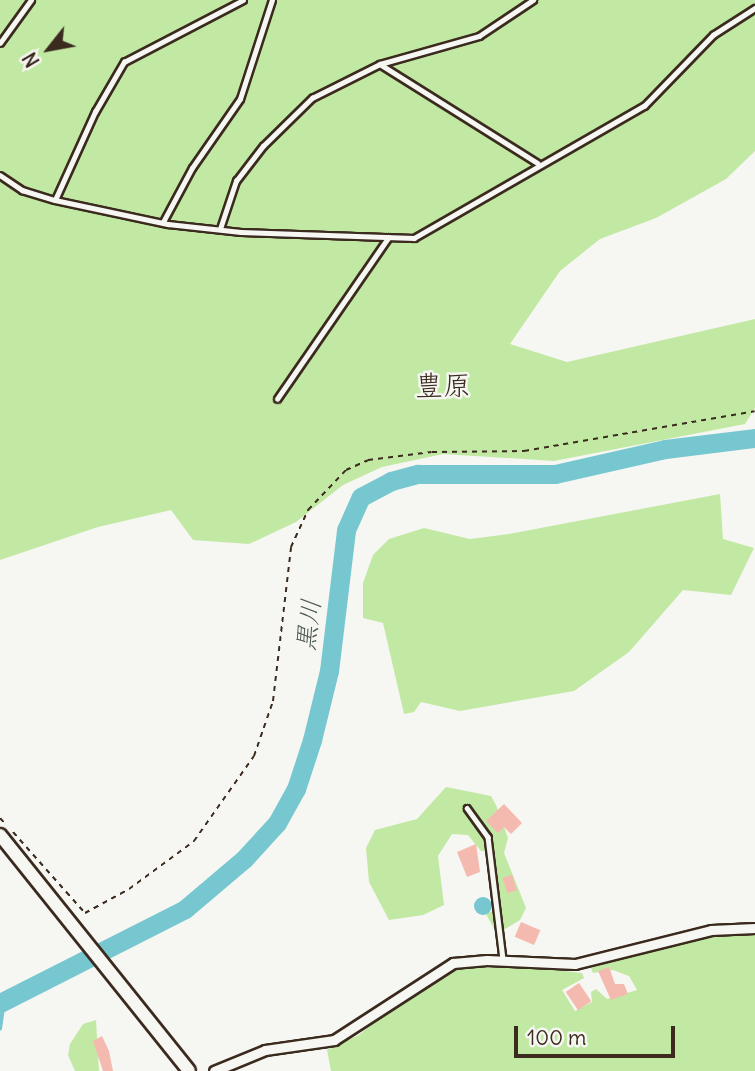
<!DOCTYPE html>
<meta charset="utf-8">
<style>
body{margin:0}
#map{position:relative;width:755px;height:1071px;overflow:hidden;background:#f6f6f2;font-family:Delius,"Klee One",sans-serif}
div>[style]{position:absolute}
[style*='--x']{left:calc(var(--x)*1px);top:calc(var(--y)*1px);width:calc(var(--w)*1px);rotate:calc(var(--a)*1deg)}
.green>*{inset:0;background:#c2e9a4}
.water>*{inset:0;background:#77c7d0}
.round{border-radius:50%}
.stream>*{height:3.5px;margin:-1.75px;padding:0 1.75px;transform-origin:1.75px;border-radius:1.75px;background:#77c7d0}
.river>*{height:19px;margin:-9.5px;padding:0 9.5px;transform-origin:9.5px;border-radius:9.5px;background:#77c7d0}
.building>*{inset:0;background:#f5baaf;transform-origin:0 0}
.path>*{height:2px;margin-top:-1px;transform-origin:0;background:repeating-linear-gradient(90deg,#3b2a1e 0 5px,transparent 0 10px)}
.roads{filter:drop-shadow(2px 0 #3b2a1e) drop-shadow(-2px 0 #3b2a1e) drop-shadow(0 2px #3b2a1e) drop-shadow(0 -2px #3b2a1e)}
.service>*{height:4.5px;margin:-2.25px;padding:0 2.25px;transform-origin:2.25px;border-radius:2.25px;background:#f6f6f2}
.minor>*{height:9px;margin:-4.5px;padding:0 4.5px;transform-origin:4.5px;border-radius:4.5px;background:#f6f6f2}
.secondary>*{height:12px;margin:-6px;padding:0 6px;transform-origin:6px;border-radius:6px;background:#f6f6f2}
span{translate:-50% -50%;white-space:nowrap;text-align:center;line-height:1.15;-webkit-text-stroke:5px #f6f6f2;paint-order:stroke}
.water-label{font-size:26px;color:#4d5953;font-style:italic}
.quarter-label{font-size:28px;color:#3b2a1e}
.north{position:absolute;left:14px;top:14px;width:70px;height:70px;-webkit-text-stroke:5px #f6f6f2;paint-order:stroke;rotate:239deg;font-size:19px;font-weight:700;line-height:28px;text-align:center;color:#3b2a1e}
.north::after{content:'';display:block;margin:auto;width:24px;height:32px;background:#3b2a1e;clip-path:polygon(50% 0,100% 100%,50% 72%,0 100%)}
.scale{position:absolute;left:514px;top:1026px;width:161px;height:32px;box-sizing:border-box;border:4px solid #3b2a1e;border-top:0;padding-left:9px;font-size:21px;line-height:24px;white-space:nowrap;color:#3b2a1e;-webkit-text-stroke:5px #f6f6f2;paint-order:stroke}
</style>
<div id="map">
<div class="green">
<div style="clip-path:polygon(0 0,755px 0,755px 151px,726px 179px,656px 218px,600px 239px,560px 271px,510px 344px,567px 362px,755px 319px,755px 408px,745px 424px,554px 461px,443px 454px,382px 467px,343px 485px,296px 522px,249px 544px,193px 540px,171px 510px,98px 527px,0 560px)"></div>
<div style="clip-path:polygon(720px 494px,723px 539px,754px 548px,731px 595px,683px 590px,629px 652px,574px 691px,460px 711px,421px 702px,414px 712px,404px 714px,383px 623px,363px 618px,363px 583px,373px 555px,389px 539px,424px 528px,470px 539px,509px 534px)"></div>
<div style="clip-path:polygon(446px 787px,491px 796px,496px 805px,508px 838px,504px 853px,526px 908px,520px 920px,497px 934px,486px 914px,493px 911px,492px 898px,499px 894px,491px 852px,481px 851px,468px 835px,452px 834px,438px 856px,444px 905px,423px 915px,389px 920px,369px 882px,366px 848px,375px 830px,417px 819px)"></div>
<div style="clip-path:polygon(755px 932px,755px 1071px,331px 1071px,327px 1050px,359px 1035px,414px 990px,455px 966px,487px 962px,582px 973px,584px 978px,562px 990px,575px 1011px,592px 1002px,591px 992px,596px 989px,607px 999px,637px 990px,629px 976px,613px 970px,593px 973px,591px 968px,683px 940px)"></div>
<div style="clip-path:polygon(96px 1020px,99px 1071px,75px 1071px,68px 1055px,70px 1044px,83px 1024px)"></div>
</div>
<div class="water">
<div class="round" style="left:474px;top:897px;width:18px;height:18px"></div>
</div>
<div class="stream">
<div style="--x:0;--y:1029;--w:27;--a:-82"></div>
</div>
<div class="river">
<div style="--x:0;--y:1003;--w:208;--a:-26.9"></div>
<div style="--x:185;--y:909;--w:77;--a:-40.3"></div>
<div style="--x:244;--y:859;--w:49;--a:-47.5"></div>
<div style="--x:277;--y:823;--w:39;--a:-61"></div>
<div style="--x:296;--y:789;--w:52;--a:-71.9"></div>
<div style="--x:312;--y:740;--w:71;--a:-76.2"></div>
<div style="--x:329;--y:671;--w:142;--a:-83.1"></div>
<div style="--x:346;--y:530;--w:36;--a:-66"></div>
<div style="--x:361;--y:497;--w:34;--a:-28"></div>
<div style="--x:391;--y:481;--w:28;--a:-15"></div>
<div style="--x:418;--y:474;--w:137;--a:0"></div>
<div style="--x:555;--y:474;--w:113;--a:-12.8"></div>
<div style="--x:665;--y:449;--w:91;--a:-7"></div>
</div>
<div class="building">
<div style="clip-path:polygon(504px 804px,522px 823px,511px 834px,504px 827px,498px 833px,486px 821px)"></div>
<div style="clip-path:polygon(476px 844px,480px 872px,467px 877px,457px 852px)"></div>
<div style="left:512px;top:875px;width:16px;height:10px;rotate:72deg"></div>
<div style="left:521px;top:922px;width:21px;height:16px;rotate:23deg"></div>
<div style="clip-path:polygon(609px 967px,615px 984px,624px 984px,628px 994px,611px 1000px,598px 971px)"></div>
<div style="left:579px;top:983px;width:22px;height:16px;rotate:56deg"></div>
<div style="clip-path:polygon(102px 1036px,109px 1051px,113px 1071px,103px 1071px,93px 1041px)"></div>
</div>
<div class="path">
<div style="--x:0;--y:818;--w:9;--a:49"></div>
<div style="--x:13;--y:832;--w:108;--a:48.4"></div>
<div style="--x:85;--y:913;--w:50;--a:-28.6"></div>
<div style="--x:129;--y:889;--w:81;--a:-36.4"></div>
<div style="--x:194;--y:841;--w:104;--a:-54.8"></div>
<div style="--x:254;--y:756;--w:58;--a:-70.9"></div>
<div style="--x:273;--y:701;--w:155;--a:-83.3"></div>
<div style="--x:291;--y:547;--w:41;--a:-65.3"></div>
<div style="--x:308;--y:510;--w:55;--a:-46.5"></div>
<div style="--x:346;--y:470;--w:24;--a:-24"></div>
<div style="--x:368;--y:460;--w:64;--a:-7.1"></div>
<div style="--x:432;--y:452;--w:92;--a:-0.6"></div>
<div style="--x:524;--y:451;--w:234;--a:-9.8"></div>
</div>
<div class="roads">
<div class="service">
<div style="--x:0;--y:43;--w:53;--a:-54.2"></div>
<div style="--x:380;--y:64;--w:186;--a:32.1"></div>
<div style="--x:0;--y:175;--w:27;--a:34"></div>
<div style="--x:22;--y:190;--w:34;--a:17"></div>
<div style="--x:55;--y:200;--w:116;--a:12"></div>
<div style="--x:168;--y:224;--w:73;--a:6.3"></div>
<div style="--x:241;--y:232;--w:173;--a:2"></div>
<div style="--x:414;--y:238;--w:265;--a:-29.9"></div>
<div style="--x:644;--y:106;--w:99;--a:-45.8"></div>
<div style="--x:713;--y:35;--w:50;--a:-32.7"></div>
<div style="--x:55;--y:200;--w:97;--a:-65.6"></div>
<div style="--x:95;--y:112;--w:58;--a:-59.9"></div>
<div style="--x:124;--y:62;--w:134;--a:-27.5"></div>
<div style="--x:163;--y:222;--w:61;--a:-61.8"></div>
<div style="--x:192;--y:168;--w:84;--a:-55.2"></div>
<div style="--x:240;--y:99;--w:104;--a:-72.1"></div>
<div style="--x:220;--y:229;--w:51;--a:-71.6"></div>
<div style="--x:236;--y:181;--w:44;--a:-52.4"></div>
<div style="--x:263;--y:146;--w:69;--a:-44.4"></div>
<div style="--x:312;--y:98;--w:76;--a:-26.6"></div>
<div style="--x:380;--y:64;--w:103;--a:-15.8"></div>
<div style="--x:479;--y:36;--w:65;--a:-33.7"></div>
<div style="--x:277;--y:399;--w:196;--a:-55.4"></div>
<div style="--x:467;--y:808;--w:36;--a:54"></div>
<div style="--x:488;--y:837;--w:124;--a:83"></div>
</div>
<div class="minor">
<div style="--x:214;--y:1071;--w:55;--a:-22.4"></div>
<div style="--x:265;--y:1050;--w:70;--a:-8.2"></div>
<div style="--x:334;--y:1040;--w:142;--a:-32.9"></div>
<div style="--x:453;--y:963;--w:34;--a:-5"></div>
<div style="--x:487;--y:960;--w:88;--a:2.6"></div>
<div style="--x:575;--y:964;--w:140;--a:-14"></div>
<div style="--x:711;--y:930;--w:44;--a:-2.6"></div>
</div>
<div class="secondary">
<div style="--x:0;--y:835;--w:302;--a:51.3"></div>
</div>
</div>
<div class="water-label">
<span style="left:308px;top:625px;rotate:-83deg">黒川</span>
</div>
<div class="quarter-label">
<span style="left:443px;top:385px">豊原</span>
</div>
<div class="north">N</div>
<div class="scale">100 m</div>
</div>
